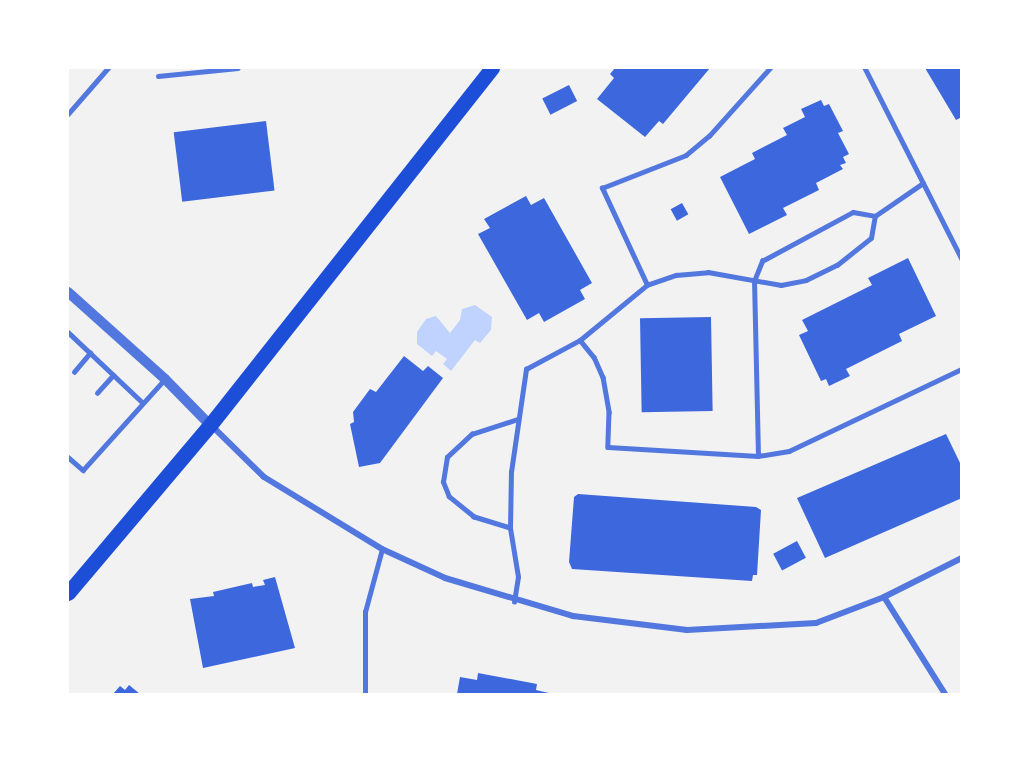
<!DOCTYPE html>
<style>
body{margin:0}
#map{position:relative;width:1029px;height:762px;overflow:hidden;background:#f2f2f2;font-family:"Space Grotesk",sans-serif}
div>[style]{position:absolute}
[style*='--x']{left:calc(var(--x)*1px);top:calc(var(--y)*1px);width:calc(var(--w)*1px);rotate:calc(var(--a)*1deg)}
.water>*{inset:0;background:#bfd3fe}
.building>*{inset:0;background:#3d67dc;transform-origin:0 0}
.service>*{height:4.5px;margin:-2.25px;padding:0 2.25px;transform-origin:2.25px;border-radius:2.25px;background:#5277de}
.minor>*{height:6px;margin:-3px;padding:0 3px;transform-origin:3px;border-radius:3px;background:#5277de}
.tertiary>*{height:10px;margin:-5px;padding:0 5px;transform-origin:5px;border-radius:5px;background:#5277de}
.primary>*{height:15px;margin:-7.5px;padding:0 7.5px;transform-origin:7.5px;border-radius:7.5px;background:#1d4ed8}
span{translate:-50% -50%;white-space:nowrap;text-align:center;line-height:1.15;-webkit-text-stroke:6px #fff;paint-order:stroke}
.frame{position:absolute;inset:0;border:69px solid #fff;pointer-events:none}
</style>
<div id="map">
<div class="water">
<div style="clip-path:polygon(475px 305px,492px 317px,491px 330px,480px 343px,475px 340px,451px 371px,443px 364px,447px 359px,436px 351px,432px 356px,417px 344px,417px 332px,426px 319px,436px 316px,450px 333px,460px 320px,462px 309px)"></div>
</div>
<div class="building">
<div style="clip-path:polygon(615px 68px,710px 68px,663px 124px,659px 121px,645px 137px,597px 99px,614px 78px,610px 74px)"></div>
<div style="clip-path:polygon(925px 68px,962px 68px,962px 117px,956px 120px)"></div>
<div style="left:569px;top:85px;width:18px;height:30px;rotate:63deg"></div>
<div style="clip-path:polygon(821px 100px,824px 106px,829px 104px,843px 131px,838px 133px,849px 154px,843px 157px,846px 163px,840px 165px,843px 169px,816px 183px,819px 190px,783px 208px,787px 215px,749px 234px,720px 177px,755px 159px,752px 153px,787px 135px,783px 128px,805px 117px,801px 109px)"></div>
<div style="left:266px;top:121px;width:70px;height:93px;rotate:83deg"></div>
<div style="clip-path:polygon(526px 196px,531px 205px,544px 198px,592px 283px,580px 290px,585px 299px,544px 322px,539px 313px,527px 320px,478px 234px,490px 228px,484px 219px)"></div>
<div style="left:682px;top:203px;width:13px;height:13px;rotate:61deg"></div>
<div style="clip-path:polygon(908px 258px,936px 316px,899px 334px,902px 341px,846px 369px,850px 376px,829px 386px,826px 379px,821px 381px,799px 335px,808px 331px,802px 320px,872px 285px,868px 278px)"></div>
<div style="left:711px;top:317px;width:94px;height:71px;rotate:89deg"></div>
<div style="clip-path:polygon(404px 356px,423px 371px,428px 366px,443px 378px,380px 463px,359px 467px,350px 424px,354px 422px,353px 412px,370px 389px,376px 392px)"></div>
<div style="clip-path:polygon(946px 434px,962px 467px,962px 498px,825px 558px,797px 498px)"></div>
<div style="clip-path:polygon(578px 494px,756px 507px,761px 510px,757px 575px,753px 575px,752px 581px,572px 569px,569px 562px,574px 497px)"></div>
<div style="left:797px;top:541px;width:19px;height:27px;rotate:62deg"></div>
<div style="clip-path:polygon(275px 577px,295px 648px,203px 668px,190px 599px,214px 596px,213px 592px,252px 583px,253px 587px,265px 585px,263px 580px)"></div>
<div style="clip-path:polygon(478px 673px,537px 684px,536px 690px,553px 694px,457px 694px,460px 677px,477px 680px)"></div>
<div style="clip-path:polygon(129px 685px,140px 694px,113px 694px,120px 686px,125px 690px)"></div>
</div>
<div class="service">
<div style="--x:865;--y:68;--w:214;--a:63.1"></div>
<div style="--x:158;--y:76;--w:80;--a:-5.7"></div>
<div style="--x:68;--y:114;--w:61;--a:-49"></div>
<div style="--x:647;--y:285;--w:107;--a:-114.9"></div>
<div style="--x:602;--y:188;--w:90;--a:-21.4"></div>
<div style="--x:686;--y:155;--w:30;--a:-40"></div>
<div style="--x:709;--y:136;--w:91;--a:-48.1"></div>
<div style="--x:68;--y:332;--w:103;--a:43.4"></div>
<div style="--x:580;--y:340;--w:22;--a:51"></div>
<div style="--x:594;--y:357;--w:22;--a:66"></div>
<div style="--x:603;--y:377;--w:36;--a:80"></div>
<div style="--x:609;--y:412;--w:35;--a:92"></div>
<div style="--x:608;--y:447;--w:150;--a:3.4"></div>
<div style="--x:758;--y:456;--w:31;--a:-9"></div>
<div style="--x:789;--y:451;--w:191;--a:-25.4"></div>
<div style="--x:74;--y:372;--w:25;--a:-50"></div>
<div style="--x:97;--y:393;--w:24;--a:-48"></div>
<div style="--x:758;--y:456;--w:175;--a:-91.3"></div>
<div style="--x:754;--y:281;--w:22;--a:-68"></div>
<div style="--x:762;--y:261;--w:103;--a:-28.3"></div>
<div style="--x:853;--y:212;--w:22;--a:10"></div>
<div style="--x:68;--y:457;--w:20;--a:41"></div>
<div style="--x:83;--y:470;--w:122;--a:-48"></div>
<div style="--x:510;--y:528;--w:38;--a:-163"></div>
<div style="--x:474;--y:517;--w:32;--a:-141"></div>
<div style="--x:449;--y:497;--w:16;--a:-112"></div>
<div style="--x:443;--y:482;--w:25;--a:-81"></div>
<div style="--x:447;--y:457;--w:34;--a:-43"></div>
<div style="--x:472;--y:434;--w:48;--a:-18.1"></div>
<div style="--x:514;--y:602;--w:25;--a:-81"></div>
<div style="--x:518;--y:577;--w:50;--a:-99.3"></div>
<div style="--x:510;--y:528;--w:56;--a:-89"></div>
<div style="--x:511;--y:472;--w:104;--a:-81.7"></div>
<div style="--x:526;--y:369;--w:61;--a:-28.2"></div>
<div style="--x:580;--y:340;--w:87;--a:-39.4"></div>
<div style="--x:647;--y:285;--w:31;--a:-19"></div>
<div style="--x:676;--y:275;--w:32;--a:-5"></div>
<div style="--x:708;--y:272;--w:74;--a:10.1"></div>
<div style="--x:781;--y:285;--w:25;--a:-11"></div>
<div style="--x:806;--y:280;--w:34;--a:-26"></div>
<div style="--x:837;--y:265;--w:43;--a:-38.5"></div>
<div style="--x:871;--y:238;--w:22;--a:-80"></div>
<div style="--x:875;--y:216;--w:58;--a:-34.5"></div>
<div style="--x:365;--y:694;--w:82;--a:-90"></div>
<div style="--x:365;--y:612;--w:65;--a:-74.9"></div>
</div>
<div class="minor">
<div style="--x:211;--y:425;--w:74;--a:44.5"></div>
<div style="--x:264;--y:477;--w:138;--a:31.4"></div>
<div style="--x:382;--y:549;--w:69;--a:24.7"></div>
<div style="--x:445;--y:578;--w:134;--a:16.5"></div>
<div style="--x:573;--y:616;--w:115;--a:7"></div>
<div style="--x:687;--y:630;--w:129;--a:-3.1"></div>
<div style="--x:816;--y:623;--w:73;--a:-20.9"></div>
<div style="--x:884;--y:597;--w:87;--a:-26.6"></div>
<div style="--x:884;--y:597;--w:115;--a:57.8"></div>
</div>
<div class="tertiary">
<div style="--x:68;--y:292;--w:130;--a:41.9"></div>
<div style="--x:165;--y:379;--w:64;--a:45.6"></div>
</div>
<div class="primary">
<div style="--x:68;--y:593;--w:220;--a:-49.8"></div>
<div style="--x:210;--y:425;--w:455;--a:-51.7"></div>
</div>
<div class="frame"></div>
</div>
